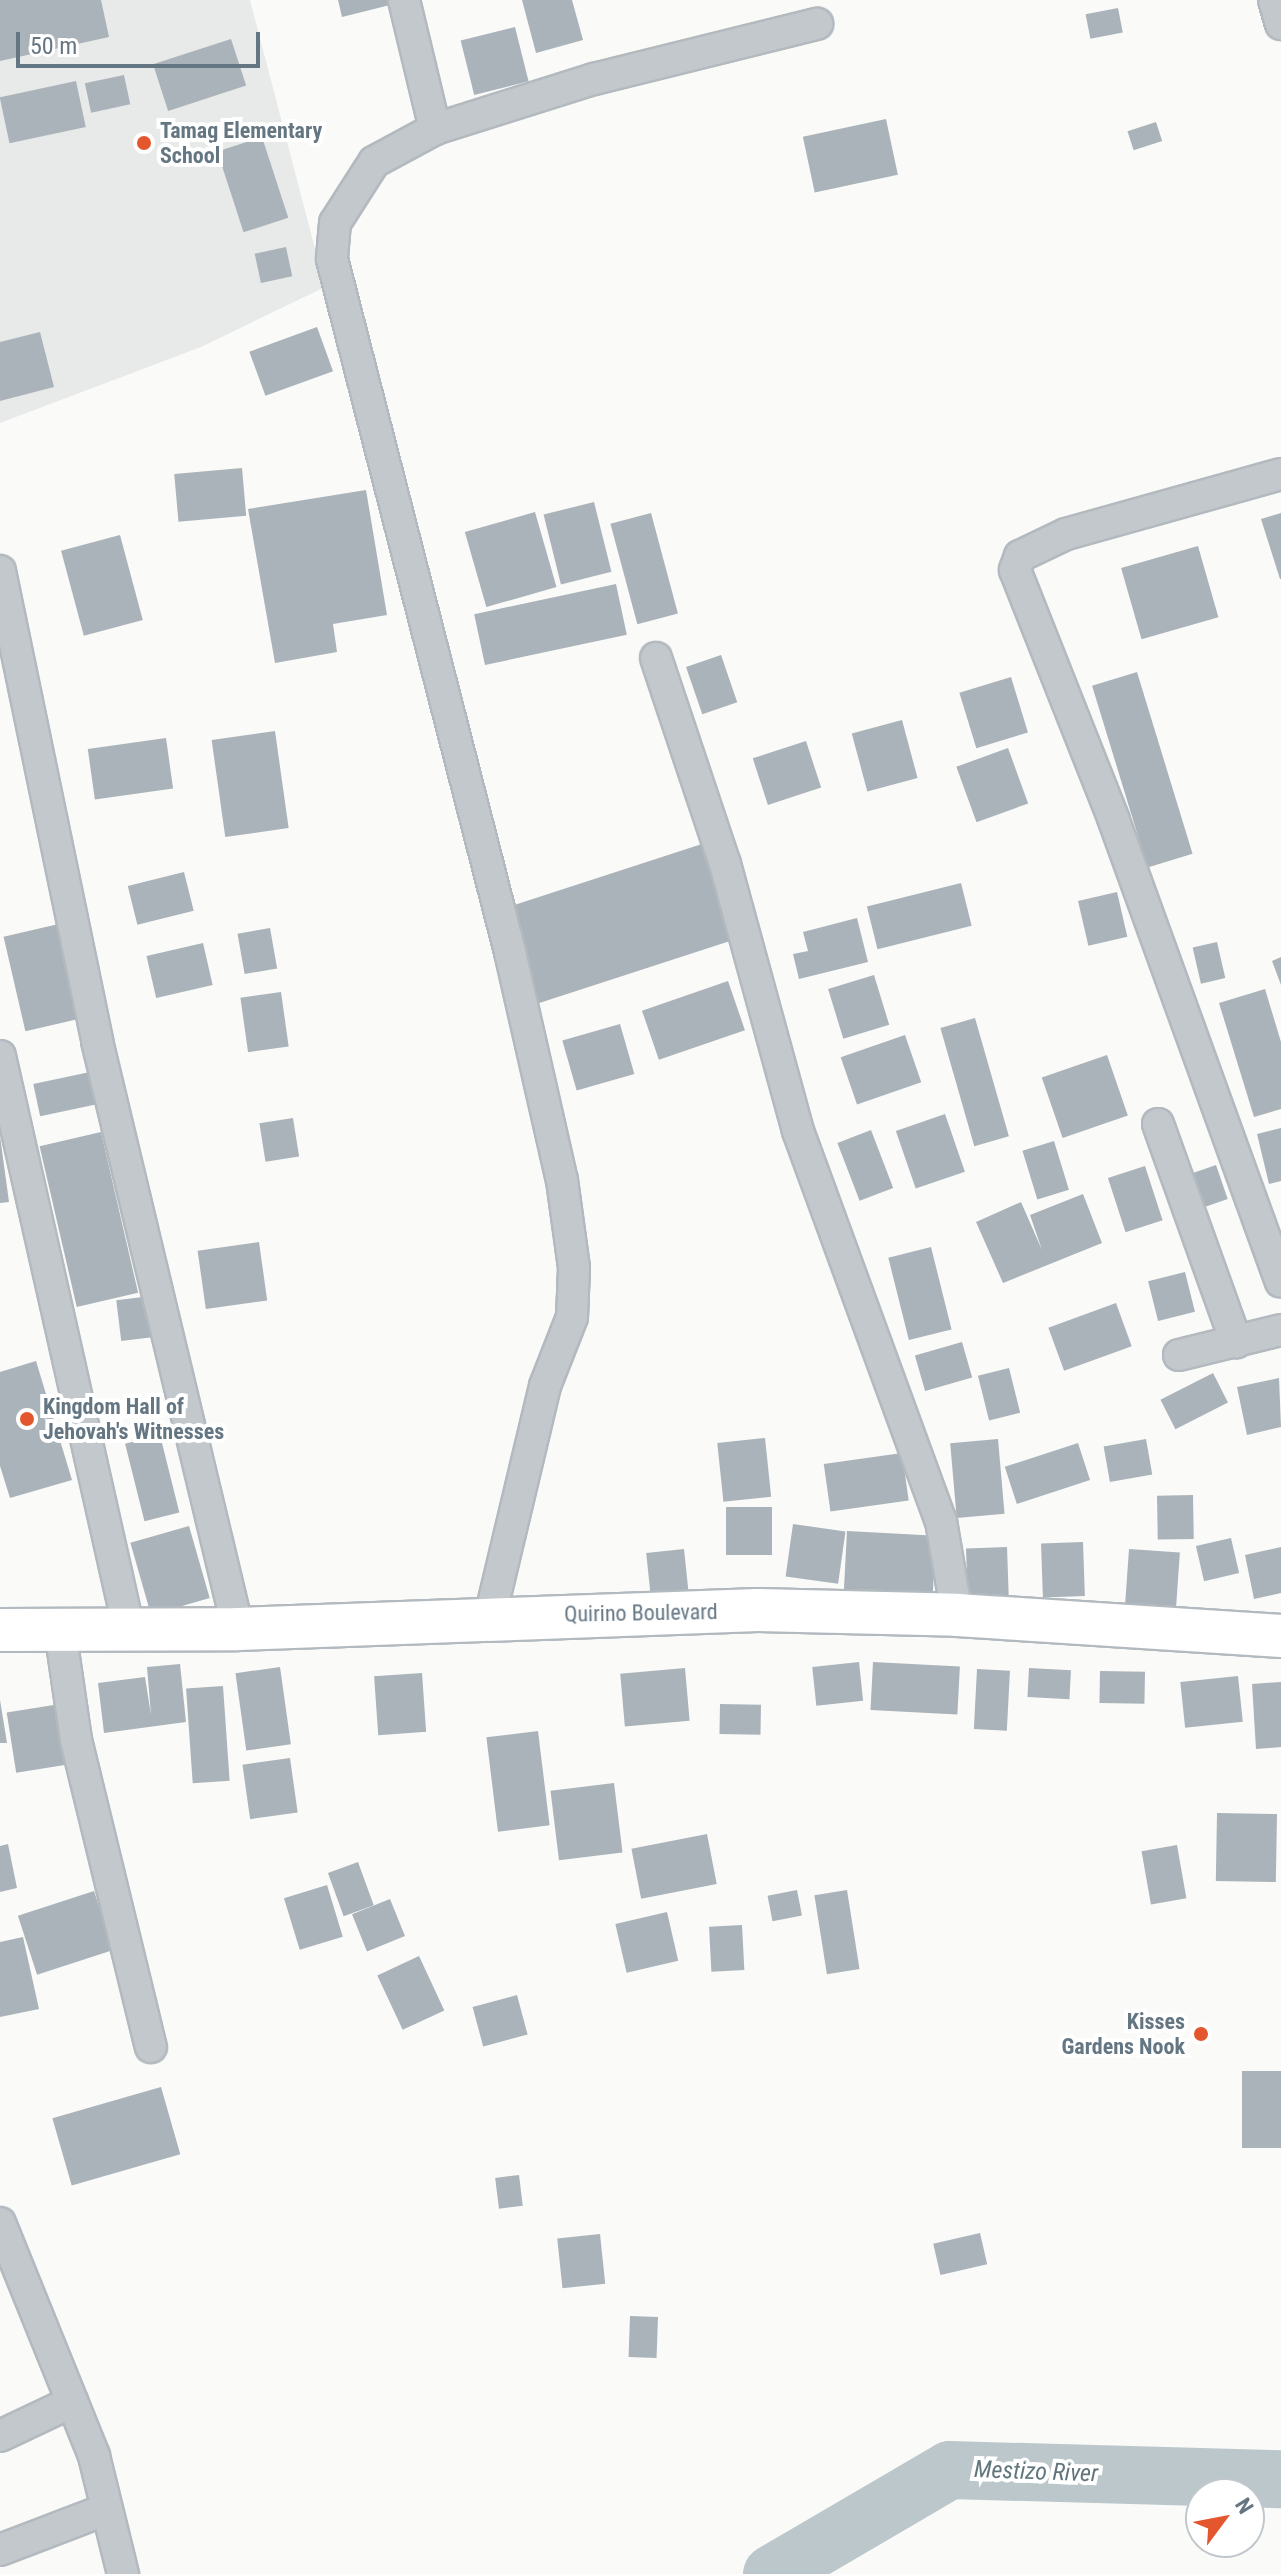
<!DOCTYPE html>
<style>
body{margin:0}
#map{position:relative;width:1281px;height:2574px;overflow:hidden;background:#fafaf8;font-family:"Roboto Condensed",sans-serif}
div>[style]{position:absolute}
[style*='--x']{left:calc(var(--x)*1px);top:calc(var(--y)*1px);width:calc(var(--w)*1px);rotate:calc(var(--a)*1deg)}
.built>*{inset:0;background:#e8e9e9}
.river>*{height:58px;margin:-29px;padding:0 29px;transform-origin:29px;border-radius:29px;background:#bbc7cb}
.building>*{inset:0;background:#aab3b9;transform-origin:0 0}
.roads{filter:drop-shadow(2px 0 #b3babf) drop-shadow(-2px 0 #b3babf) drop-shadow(0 2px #b3babf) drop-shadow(0 -2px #b3babf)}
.minor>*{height:30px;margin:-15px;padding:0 15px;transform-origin:15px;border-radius:15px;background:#c3c8cc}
.secondary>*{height:42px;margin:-21px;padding:0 21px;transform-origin:21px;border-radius:21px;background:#fff}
.dots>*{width:22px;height:22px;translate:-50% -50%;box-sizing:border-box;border:4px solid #fff;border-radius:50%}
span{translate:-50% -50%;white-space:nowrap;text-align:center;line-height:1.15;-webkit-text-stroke:8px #fff;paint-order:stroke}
.poi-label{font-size:22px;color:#657683;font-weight:700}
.left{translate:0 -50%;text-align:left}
.right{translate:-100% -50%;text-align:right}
.street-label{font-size:22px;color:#657683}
.water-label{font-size:24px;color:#60757c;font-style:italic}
.north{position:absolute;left:1185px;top:2478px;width:80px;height:80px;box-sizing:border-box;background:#fff;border:2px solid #c1c8cd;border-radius:50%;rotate:58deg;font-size:22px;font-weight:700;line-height:32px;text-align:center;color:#657683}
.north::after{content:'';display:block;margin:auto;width:28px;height:36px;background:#e4572e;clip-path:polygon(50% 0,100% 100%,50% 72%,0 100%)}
.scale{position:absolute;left:16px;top:32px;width:244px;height:36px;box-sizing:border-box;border:4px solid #657683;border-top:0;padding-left:10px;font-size:24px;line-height:28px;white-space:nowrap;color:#657683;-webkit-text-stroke:6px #fff;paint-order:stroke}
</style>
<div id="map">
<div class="built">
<div style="clip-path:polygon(0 0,250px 0,325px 287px,201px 347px,0 423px)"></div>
</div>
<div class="river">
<div style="--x:772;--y:2574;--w:206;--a:-30.3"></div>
<div style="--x:950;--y:2470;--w:331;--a:1.6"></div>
</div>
<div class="building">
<div style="clip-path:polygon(0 0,101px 0,109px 37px,0 61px)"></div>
<div style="clip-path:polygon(338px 0,389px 0,390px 5px,342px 17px)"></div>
<div style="clip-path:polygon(522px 0,572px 0,583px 40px,536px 53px)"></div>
<div style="left:1118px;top:8px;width:25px;height:33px;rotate:79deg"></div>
<div style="left:515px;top:27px;width:56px;height:56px;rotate:76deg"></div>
<div style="left:231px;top:39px;width:49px;height:82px;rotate:72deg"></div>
<div style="left:124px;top:75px;width:30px;height:40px;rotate:78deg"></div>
<div style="left:76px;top:81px;width:47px;height:78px;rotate:78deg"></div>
<div style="left:886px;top:119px;width:57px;height:85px;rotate:78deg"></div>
<div style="left:1156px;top:122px;width:20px;height:30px;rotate:72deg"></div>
<div style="left:262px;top:137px;width:85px;height:47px;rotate:72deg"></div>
<div style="left:286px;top:247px;width:30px;height:32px;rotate:78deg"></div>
<div style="left:317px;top:327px;width:47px;height:72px;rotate:70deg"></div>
<div style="clip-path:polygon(40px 332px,54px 387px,0 401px,0 342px)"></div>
<div style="left:242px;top:468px;width:48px;height:68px;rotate:85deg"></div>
<div style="clip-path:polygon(366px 490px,387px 615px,333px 624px,337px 652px,275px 663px,248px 509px)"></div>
<div style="left:594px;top:502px;width:72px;height:52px;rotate:76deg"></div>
<div style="left:535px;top:512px;width:78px;height:73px;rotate:74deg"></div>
<div style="left:651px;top:513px;width:104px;height:42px;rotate:75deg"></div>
<div style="clip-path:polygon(1281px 513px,1281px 579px,1280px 579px,1261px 519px)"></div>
<div style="left:120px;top:535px;width:88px;height:61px;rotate:75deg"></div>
<div style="left:1198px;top:546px;width:74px;height:80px;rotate:74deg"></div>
<div style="left:616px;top:584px;width:52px;height:145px;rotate:78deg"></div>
<div style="left:721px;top:655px;width:50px;height:37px;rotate:71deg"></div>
<div style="left:1137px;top:672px;width:190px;height:47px;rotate:73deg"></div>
<div style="left:1011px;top:677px;width:58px;height:54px;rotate:73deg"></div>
<div style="left:902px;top:720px;width:60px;height:52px;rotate:75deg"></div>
<div style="left:275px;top:731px;width:98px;height:64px;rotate:82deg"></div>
<div style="left:166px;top:738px;width:51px;height:79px;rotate:82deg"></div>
<div style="left:806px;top:741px;width:49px;height:56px;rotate:72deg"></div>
<div style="left:1008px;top:748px;width:59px;height:55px;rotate:70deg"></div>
<div style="left:705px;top:843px;width:101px;height:207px;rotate:72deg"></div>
<div style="left:184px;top:872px;width:40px;height:58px;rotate:76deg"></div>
<div style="left:961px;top:883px;width:44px;height:97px;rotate:76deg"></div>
<div style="left:1117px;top:892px;width:46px;height:40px;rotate:77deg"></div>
<div style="clip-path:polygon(857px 918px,868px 962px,799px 979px,793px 954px,808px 951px,803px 932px)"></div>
<div style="left:63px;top:923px;width:97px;height:61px;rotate:77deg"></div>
<div style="left:270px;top:928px;width:41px;height:33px;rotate:80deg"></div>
<div style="left:1217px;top:942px;width:37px;height:25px;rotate:77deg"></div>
<div style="left:203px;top:943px;width:43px;height:58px;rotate:77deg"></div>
<div style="clip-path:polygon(1281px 957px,1281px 985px,1272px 961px)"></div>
<div style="left:874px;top:975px;width:52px;height:48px;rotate:73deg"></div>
<div style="left:728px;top:981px;width:52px;height:91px;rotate:71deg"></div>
<div style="clip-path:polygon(1265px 989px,1281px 1042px,1281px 1109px,1254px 1117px,1219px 1003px)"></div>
<div style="left:281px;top:992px;width:55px;height:41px;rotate:82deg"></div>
<div style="left:975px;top:1018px;width:123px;height:36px;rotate:74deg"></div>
<div style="left:620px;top:1024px;width:52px;height:60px;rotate:74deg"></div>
<div style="left:905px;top:1035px;width:50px;height:68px;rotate:71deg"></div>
<div style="left:1107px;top:1055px;width:64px;height:69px;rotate:71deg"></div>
<div style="left:90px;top:1072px;width:33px;height:58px;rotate:78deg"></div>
<div style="left:945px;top:1114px;width:61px;height:52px;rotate:71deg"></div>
<div style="left:293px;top:1118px;width:39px;height:34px;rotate:81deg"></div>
<div style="clip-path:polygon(1281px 1128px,1281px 1181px,1269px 1184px,1257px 1134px)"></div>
<div style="left:871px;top:1130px;width:62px;height:36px;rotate:69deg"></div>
<div style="left:101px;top:1132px;width:165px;height:63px;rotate:77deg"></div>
<div style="clip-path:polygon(0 1136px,9px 1202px,0 1203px)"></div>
<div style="left:1054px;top:1141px;width:51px;height:33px;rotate:73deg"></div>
<div style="left:1216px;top:1165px;width:36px;height:32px;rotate:71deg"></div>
<div style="left:1145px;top:1166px;width:57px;height:39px;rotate:72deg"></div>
<div style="clip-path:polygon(1083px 1194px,1102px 1243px,1003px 1283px,976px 1222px,1021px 1202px,1042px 1250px,1030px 1215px)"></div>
<div style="left:259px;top:1242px;width:59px;height:62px;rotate:82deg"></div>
<div style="left:931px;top:1247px;width:85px;height:44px;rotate:76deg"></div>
<div style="left:1185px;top:1272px;width:41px;height:38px;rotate:76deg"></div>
<div style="left:151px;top:1296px;width:41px;height:35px;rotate:83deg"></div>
<div style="left:1116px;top:1303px;width:46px;height:72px;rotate:70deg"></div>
<div style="left:962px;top:1342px;width:37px;height:49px;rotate:74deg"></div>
<div style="clip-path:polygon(36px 1361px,72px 1480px,10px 1498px,0 1466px,0 1372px)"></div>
<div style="left:1009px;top:1368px;width:46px;height:32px;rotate:76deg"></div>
<div style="left:1213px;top:1373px;width:33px;height:59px;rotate:63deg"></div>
<div style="clip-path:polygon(1279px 1378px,1281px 1427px,1247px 1435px,1237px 1387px)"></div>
<div style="left:160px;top:1435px;width:80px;height:36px;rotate:76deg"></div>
<div style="left:765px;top:1438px;width:59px;height:48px;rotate:84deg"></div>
<div style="left:998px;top:1439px;width:75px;height:48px;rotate:85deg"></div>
<div style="left:1146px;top:1439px;width:36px;height:43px;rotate:80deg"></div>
<div style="left:1078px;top:1443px;width:39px;height:77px;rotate:72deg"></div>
<div style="left:902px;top:1453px;width:48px;height:79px;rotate:82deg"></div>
<div style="left:1193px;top:1495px;width:44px;height:36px;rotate:89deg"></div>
<div style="left:726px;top:1507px;width:46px;height:48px"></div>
<div style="left:793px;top:1524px;width:53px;height:53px;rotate:8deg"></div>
<div style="left:189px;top:1526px;width:75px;height:61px;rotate:74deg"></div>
<div style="left:847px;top:1531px;width:89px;height:59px;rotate:3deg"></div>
<div style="left:1231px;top:1538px;width:36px;height:36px;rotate:77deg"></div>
<div style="left:1083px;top:1542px;width:54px;height:42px;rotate:88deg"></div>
<div style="left:1007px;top:1547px;width:55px;height:41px;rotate:88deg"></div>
<div style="clip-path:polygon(1281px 1547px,1281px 1593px,1254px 1599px,1245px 1555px)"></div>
<div style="left:684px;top:1549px;width:47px;height:38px;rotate:84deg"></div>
<div style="left:1129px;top:1549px;width:51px;height:57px;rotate:4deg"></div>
<div style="left:859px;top:1662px;width:39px;height:47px;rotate:84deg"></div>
<div style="left:873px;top:1662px;width:87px;height:48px;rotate:3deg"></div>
<div style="clip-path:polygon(180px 1664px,186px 1722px,104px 1733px,98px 1683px,145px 1677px,151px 1715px,147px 1667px)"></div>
<div style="left:280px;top:1667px;width:78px;height:45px;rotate:82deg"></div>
<div style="left:685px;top:1668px;width:53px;height:65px;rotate:85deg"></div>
<div style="left:1029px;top:1668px;width:42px;height:29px;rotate:3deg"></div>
<div style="left:977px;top:1669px;width:33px;height:60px;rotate:3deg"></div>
<div style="left:1100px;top:1671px;width:45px;height:32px;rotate:1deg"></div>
<div style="left:422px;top:1673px;width:59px;height:48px;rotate:86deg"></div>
<div style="left:1238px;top:1676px;width:46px;height:58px;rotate:84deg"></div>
<div style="clip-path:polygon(1281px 1682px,1281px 1747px,1256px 1749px,1252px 1684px)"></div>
<div style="left:223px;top:1686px;width:95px;height:37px;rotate:86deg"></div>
<div style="clip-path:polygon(0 1700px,7px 1743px,0 1743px)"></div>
<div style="left:60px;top:1704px;width:61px;height:54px;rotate:81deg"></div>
<div style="left:720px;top:1704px;width:41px;height:30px;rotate:1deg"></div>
<div style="left:538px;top:1731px;width:95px;height:52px;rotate:83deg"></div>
<div style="left:290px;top:1758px;width:55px;height:48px;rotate:82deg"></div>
<div style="left:614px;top:1783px;width:70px;height:64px;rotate:83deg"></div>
<div style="left:1217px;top:1813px;width:60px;height:68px;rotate:1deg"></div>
<div style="left:707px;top:1834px;width:51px;height:77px;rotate:79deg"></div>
<div style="clip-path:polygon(8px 1844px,17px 1888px,0 1892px,0 1846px)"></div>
<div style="left:1177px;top:1845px;width:54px;height:36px;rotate:80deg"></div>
<div style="left:358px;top:1862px;width:46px;height:32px;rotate:70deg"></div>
<div style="left:327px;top:1885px;width:54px;height:45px;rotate:73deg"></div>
<div style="left:797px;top:1890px;width:26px;height:30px;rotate:79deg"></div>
<div style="left:847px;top:1890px;width:80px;height:33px;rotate:81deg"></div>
<div style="left:94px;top:1891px;width:62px;height:80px;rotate:72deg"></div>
<div style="left:390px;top:1899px;width:40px;height:41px;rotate:68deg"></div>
<div style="left:667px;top:1912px;width:50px;height:53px;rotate:77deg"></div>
<div style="left:742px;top:1925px;width:45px;height:33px;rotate:87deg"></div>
<div style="clip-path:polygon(23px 1937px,39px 2009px,0 2017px,0 1942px)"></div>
<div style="left:419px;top:1956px;width:60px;height:46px;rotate:65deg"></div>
<div style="left:517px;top:1995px;width:41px;height:46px;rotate:75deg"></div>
<div style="left:1242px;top:2071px;width:39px;height:77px"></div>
<div style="left:161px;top:2087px;width:70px;height:113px;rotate:74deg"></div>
<div style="left:519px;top:2175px;width:31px;height:24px;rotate:83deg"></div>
<div style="left:980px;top:2233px;width:32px;height:48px;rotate:77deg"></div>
<div style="left:600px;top:2234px;width:50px;height:43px;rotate:84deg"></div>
<div style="left:630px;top:2316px;width:28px;height:41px;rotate:2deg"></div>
</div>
<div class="roads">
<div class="minor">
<div style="--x:404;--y:0;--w:133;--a:76.5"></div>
<div style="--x:435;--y:129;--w:69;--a:151.6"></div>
<div style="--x:374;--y:162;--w:72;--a:122.6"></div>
<div style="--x:335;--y:223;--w:36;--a:95"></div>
<div style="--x:332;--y:259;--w:715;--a:75.59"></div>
<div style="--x:510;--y:952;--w:234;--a:77.2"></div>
<div style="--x:562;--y:1180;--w:89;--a:82.2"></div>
<div style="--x:574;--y:1268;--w:49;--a:92.3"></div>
<div style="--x:572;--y:1317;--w:74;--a:111.4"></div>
<div style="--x:545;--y:1386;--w:237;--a:103.4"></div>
<div style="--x:1274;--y:0;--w:25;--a:74"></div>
<div style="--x:435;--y:129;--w:167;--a:-17.5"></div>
<div style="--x:594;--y:79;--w:230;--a:-13.9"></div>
<div style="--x:1281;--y:474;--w:223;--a:164.4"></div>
<div style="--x:1066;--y:534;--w:51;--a:154.4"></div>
<div style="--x:1020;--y:556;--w:15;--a:110"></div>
<div style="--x:1015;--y:570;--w:267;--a:68.4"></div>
<div style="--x:1113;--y:818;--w:493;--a:70.1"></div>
<div style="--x:0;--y:571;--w:480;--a:78.3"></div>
<div style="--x:97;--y:1041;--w:605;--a:76.52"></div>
<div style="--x:656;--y:658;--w:217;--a:71.5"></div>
<div style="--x:725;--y:864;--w:277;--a:74.7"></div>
<div style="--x:798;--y:1131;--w:415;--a:69.9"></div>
<div style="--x:941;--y:1521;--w:95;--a:80.3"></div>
<div style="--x:0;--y:1056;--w:588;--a:77.33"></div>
<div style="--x:1158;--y:1124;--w:232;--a:70.3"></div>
<div style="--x:1179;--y:1355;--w:105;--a:-13.8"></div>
<div style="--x:60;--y:1630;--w:111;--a:81.7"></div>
<div style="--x:76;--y:1740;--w:316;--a:76.3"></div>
<div style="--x:0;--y:2223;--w:251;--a:68"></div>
<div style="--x:94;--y:2456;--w:122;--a:76.2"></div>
<div style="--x:0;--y:2436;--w:80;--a:-25.3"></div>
<div style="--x:0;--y:2550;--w:112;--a:-20.9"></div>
</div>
<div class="secondary">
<div style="--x:0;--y:1630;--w:238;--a:-0.2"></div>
<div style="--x:238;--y:1629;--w:520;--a:-2.09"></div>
<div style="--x:758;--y:1610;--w:199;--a:1.4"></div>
<div style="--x:957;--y:1615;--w:325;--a:3.7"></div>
</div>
</div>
<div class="dots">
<div style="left:144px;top:143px;background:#e4572e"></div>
<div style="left:27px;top:1419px;background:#e4572e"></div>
<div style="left:1201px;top:2034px;background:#e4572e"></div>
</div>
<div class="poi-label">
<span class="left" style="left:160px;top:143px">Tamag Elementary<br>School</span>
<span class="left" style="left:43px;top:1419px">Kingdom Hall of<br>Jehovah's Witnesses</span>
<span class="right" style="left:1185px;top:2034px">Kisses<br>Gardens Nook</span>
</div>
<div class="street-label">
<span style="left:641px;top:1613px;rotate:-1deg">Quirino Boulevard</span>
</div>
<div class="water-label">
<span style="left:1036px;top:2472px;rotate:2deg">Mestizo River</span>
</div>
<div class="north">N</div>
<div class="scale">50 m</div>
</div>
